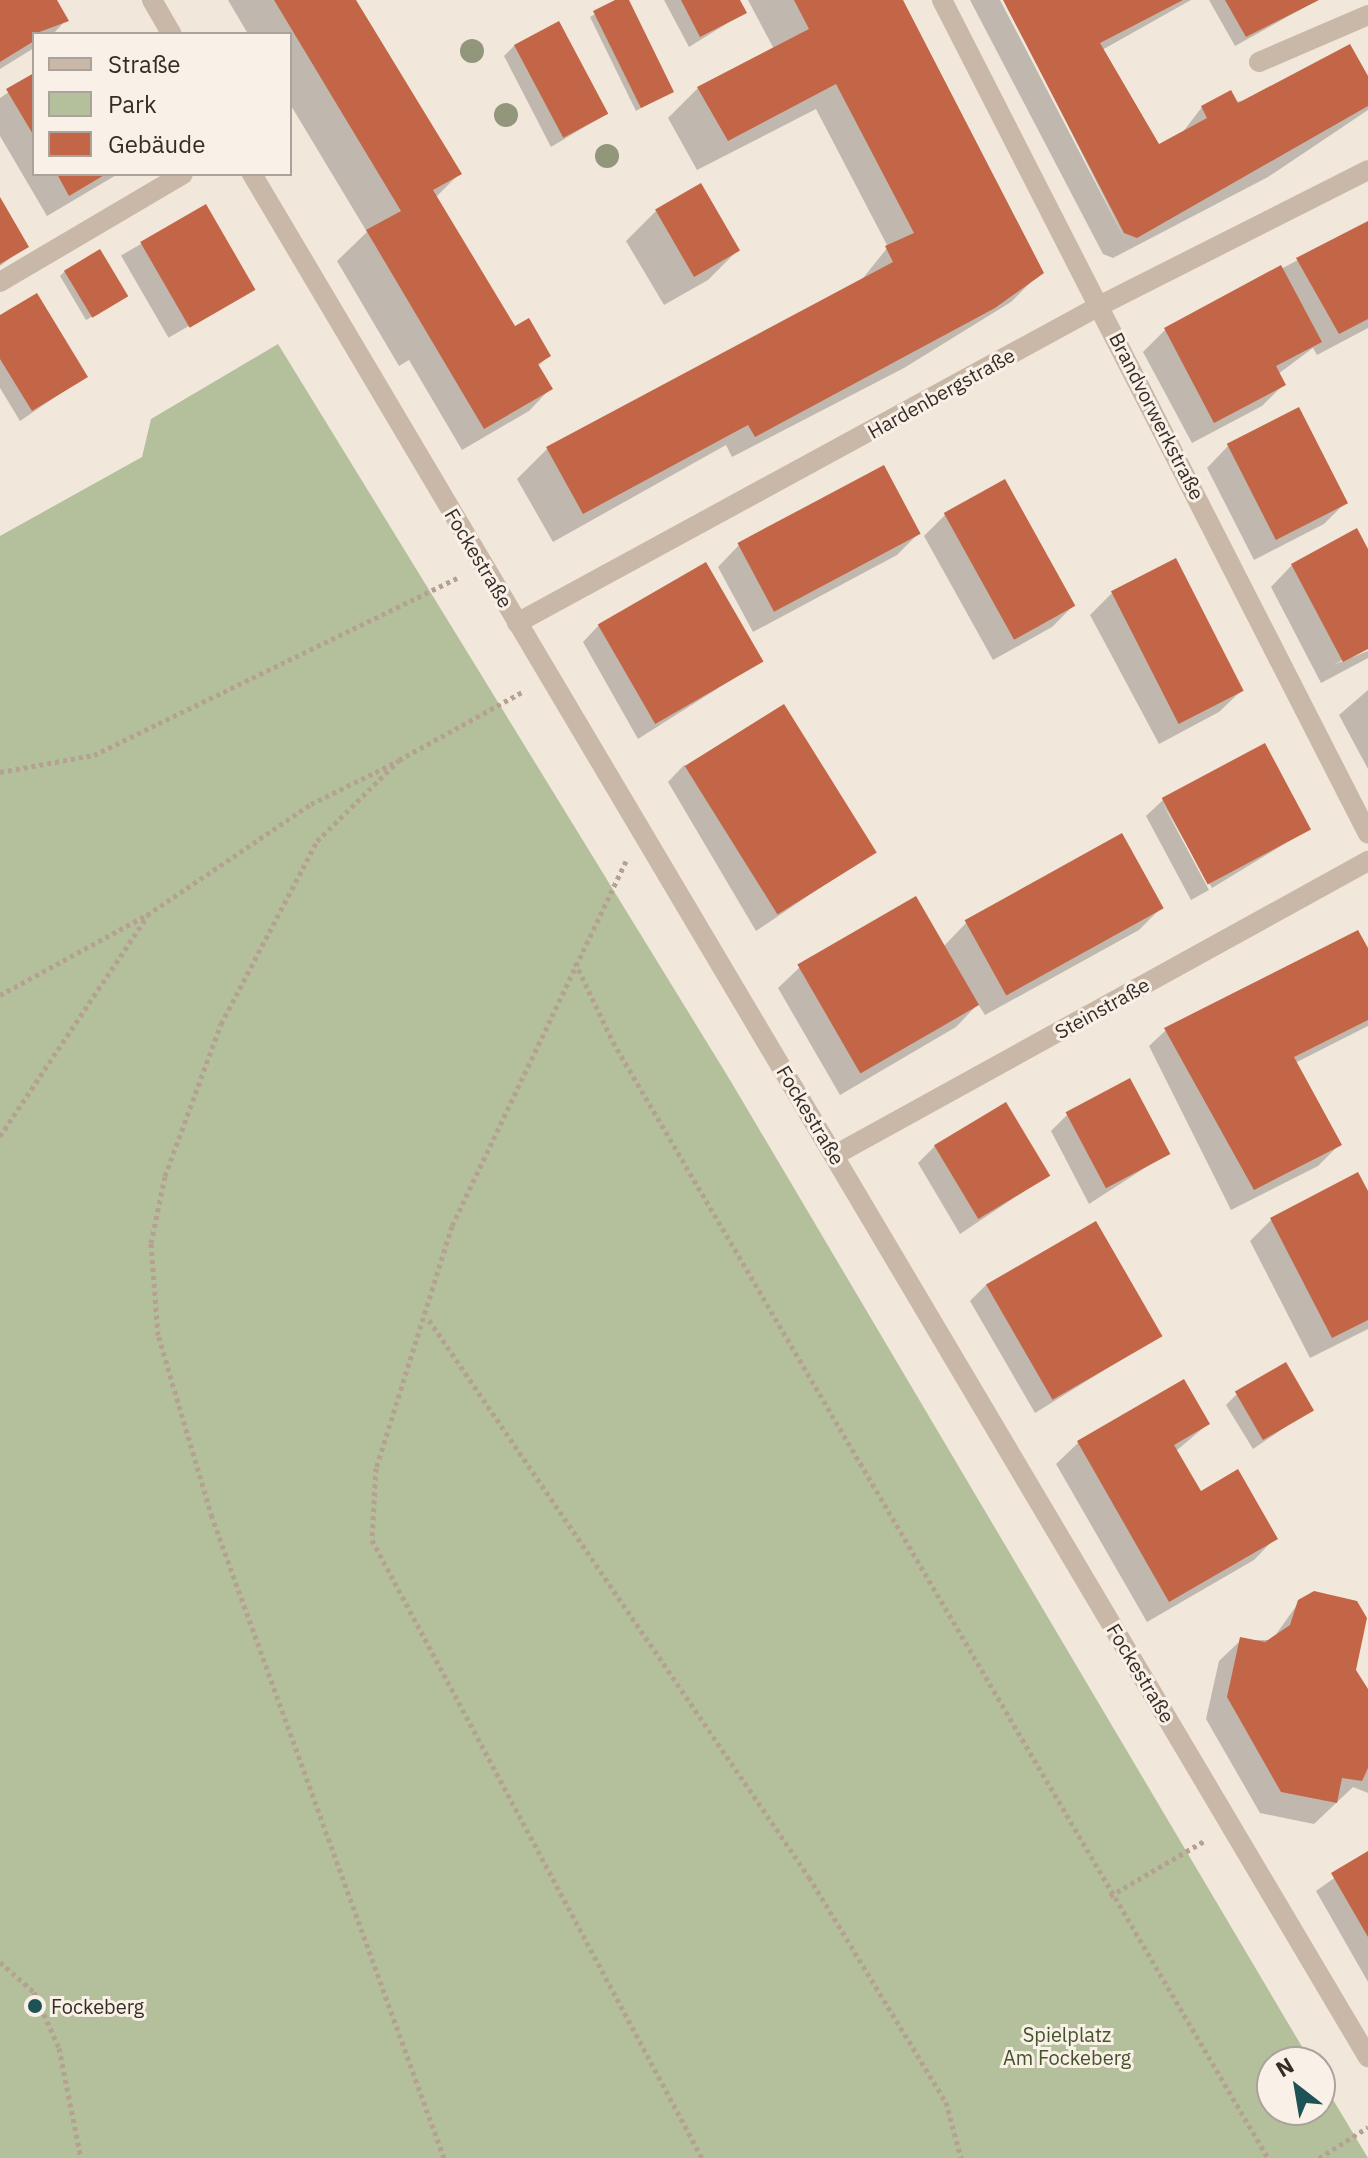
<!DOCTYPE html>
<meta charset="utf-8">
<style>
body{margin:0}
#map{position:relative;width:1368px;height:2158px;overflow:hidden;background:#f1e7db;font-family:"IBM Plex Sans",sans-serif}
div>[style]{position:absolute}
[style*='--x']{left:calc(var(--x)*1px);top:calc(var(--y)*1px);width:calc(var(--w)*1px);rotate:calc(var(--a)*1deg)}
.green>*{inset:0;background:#b3c09b}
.shadow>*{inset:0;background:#0003;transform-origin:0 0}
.building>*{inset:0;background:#c36647;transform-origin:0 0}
.path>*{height:5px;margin-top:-2.5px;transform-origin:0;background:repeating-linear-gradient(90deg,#b5a192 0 4px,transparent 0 8px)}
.service>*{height:20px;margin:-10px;padding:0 10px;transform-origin:10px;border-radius:10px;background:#c9b7a7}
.minor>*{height:20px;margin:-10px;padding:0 10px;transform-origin:10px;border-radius:10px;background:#c9b7a7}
.trees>*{width:24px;height:24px;margin:-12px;border-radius:50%;background:#92967b}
.dots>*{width:22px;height:22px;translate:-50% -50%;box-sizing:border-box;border:4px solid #f9f1e7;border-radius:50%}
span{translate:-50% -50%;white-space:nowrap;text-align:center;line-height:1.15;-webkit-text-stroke:6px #f9f1e7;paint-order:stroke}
.street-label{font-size:20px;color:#362c28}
.poi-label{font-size:20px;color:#362c28}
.left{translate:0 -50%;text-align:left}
.park-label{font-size:20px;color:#45532c}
.legend{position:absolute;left:32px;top:32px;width:260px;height:144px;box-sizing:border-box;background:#f9f1e7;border:2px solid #aba29b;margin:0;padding:10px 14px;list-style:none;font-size:24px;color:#362c28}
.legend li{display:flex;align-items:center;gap:16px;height:40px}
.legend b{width:40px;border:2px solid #aba29b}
.north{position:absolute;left:1256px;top:2046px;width:80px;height:80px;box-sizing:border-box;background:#f9f1e7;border:2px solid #aba29b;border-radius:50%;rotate:329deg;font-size:22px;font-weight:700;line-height:32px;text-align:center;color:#362c28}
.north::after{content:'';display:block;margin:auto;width:28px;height:36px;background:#1e5256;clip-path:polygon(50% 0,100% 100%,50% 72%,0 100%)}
</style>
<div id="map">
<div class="green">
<div style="clip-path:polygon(278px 344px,730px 1080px,1311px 2062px,1272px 2062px,1272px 2110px,1320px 2110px,1320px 2078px,1368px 2158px,0 2158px,0 536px,142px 457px,151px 419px)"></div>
</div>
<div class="shadow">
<div style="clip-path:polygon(0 0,54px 0,66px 20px,53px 34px,34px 34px,34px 48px,0 69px)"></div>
<div style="clip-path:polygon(228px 0,352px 0,459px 174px,436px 197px,514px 329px,549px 356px,537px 367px,550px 389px,529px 411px,462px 450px,409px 360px,399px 366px,337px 261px,367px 232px,290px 104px,290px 34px,248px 34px)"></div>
<div style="clip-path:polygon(619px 0,626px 0,671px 91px,636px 111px,590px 17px)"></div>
<div style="clip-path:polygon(664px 0,738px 0,744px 13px,689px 47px)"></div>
<div style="clip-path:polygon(748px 0,901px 0,1041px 272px,1011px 302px,904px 368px,732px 457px,726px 445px,553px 542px,517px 479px,547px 449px,859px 283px,888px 247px,816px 109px,697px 170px,668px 118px,698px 88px,774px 49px)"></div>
<div style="clip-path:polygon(970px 0,1000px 0,1127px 243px,1005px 0,1191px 0,1102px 50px,1158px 146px,1182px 133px,1202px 107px,1368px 81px,1368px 110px,1268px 177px,1113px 258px,1103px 254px)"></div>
<div style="clip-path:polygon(1209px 0,1318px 0,1235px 46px)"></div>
<div style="clip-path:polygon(515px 45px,606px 114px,551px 147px,504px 56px)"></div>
<div style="clip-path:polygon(34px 75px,34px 174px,118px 174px,47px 216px,0 136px,0 98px)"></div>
<div style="clip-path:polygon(0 201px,26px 246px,0 266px)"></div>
<div style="left:205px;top:207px;width:95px;height:97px;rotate:60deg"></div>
<div style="clip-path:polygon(656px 211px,738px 250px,708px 280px,664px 305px,626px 241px)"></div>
<div style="clip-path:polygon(1368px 223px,1368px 328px,1317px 355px,1313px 348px,1278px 374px,1284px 384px,1262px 406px,1192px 443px,1143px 352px,1165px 330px)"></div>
<div style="clip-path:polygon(65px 271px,121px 300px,86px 320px,60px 276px)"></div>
<div style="clip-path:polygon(0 318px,86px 376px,20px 421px,0 388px)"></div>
<div style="clip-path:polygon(1228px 446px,1346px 502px,1324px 524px,1254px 560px,1207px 468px)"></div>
<div style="clip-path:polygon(946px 514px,1073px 606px,1052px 627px,993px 660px,924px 536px)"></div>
<div style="clip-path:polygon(919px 533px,897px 555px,753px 632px,718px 567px,739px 545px)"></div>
<div style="clip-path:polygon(1368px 553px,1368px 647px,1333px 665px,1368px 651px,1368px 658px,1321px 683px,1271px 587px,1292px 565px)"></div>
<div style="clip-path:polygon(1112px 593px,1241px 691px,1219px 712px,1159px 744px,1090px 615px)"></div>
<div style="clip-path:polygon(599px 625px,761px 661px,638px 739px,583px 642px)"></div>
<div style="clip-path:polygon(1368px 690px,1368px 769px,1339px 715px)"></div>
<div style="clip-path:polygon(684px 765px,873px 852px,756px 931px,668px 782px)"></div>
<div style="clip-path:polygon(1163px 800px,1309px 829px,1212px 888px,1162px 802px,1209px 890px,1191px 900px,1146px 816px)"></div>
<div style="clip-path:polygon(1161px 908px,1139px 930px,985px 1015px,978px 1004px,956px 1027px,840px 1095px,778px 988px,800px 967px,943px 947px,966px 923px)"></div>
<div style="clip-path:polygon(1368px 953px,1368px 1026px,1295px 1063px,1339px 1145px,1318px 1166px,1231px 1210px,1149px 1046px,1166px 1030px)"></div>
<div style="clip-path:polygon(1067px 1115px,1168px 1153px,1089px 1204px,1051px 1131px)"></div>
<div style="clip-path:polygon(935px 1146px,1047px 1176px,960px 1234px,918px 1163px)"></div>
<div style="clip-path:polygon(1368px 1196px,1368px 1329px,1310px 1358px,1250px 1241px,1272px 1219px)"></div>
<div style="clip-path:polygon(986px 1285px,1161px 1335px,1035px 1413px,970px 1301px)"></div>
<div style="clip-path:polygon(1237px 1394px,1312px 1409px,1253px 1449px,1226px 1405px)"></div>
<div style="clip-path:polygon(1208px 1424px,1176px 1451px,1201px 1494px,1275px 1538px,1254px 1560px,1147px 1622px,1056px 1464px,1078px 1443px)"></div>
<div style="clip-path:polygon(1299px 1602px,1368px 1693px,1368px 1793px,1353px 1787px,1314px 1824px,1260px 1813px,1206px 1719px,1219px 1661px,1241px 1640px,1272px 1640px)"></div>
<div style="clip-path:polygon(1368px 1854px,1368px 1982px,1316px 1891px)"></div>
</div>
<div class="building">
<div style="clip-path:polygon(0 0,57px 0,69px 21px,34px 34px,34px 41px,0 62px)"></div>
<div style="clip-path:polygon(274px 0,356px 0,462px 174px,433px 190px,515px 326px,529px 318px,551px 356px,538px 364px,553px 389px,484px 429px,366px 230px,401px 211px)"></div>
<div style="clip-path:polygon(615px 0,629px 0,674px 92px,641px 108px,593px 11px)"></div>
<div style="clip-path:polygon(681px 0,740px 0,747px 13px,700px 37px)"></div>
<div style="clip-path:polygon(794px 0,903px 0,1044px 273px,995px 308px,755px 437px,748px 425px,583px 514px,546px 447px,893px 262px,885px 246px,914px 233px,836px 84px,728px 141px,697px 87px,809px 29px)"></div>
<div style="clip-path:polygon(1003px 0,1183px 0,1100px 43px,1159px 144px,1207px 118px,1201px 106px,1231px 90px,1238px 103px,1350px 44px,1368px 76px,1368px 106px,1137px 238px,1124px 233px)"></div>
<div style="clip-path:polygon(1225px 0,1319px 0,1246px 37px)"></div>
<div style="left:559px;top:21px;width:105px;height:51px;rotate:62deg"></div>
<div style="clip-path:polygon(34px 73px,34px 136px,6px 89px)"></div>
<div style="clip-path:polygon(57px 174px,106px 174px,69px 196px)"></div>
<div style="left:701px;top:183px;width:78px;height:53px;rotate:60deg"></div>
<div style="clip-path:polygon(0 197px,29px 247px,0 264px)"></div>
<div style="left:206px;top:204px;width:99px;height:76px;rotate:60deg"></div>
<div style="clip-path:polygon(1368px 221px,1368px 319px,1339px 334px,1296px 258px)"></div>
<div style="left:100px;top:249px;width:55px;height:42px;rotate:59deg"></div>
<div style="clip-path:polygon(1281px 265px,1322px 342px,1276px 366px,1286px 385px,1214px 423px,1164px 328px)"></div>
<div style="clip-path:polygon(37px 293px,88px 377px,32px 411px,0 359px,0 315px)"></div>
<div style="left:1299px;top:407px;width:108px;height:81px;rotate:63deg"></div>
<div style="left:884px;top:465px;width:78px;height:166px;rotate:62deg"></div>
<div style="left:1005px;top:479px;width:145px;height:70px;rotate:61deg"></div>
<div style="clip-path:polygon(1357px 528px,1368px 549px,1368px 649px,1343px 662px,1291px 564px)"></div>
<div style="left:1176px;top:558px;width:149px;height:73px;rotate:63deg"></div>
<div style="left:706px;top:562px;width:115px;height:125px;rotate:60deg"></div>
<div style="left:784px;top:704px;width:175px;height:117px;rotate:58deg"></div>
<div style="left:1265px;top:743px;width:98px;height:117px;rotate:62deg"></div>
<div style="left:1122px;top:833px;width:86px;height:180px;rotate:61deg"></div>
<div style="left:916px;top:896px;width:126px;height:137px;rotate:60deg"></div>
<div style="clip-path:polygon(1358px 930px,1368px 948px,1368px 1020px,1294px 1057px,1342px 1145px,1254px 1190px,1164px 1028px)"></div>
<div style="left:1130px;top:1078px;width:86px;height:73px;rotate:62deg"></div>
<div style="left:1006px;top:1102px;width:86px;height:84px;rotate:59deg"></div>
<div style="clip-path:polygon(1358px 1172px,1368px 1191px,1368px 1320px,1332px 1338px,1270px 1218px)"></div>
<div style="left:1096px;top:1221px;width:133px;height:127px;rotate:60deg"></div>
<div style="left:1286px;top:1362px;width:56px;height:59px;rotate:60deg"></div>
<div style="clip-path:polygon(1184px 1379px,1210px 1424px,1174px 1445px,1201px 1491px,1238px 1469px,1278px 1539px,1169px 1602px,1077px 1441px)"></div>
<div style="clip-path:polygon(1314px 1591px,1357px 1601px,1367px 1618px,1356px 1670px,1368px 1689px,1368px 1768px,1362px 1781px,1342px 1778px,1337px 1803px,1281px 1792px,1227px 1697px,1240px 1637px,1265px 1642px,1290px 1625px,1298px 1600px)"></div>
<div style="clip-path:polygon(1368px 1851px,1368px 1937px,1331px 1873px)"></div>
</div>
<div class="path">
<div style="--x:0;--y:772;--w:96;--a:-10.3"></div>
<div style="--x:94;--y:755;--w:404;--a:-26"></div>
<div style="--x:626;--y:861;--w:404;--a:115.5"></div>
<div style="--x:452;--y:1226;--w:254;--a:107.4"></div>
<div style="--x:376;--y:1468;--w:72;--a:93.2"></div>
<div style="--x:372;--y:1540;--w:701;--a:61.9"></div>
<div style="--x:575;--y:962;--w:89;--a:64.6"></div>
<div style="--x:613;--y:1042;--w:1294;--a:59.59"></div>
<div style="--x:0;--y:995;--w:167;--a:-28.6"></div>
<div style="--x:147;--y:915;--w:198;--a:-34.1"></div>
<div style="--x:311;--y:804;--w:93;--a:-26.3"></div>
<div style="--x:0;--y:1136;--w:265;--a:-56.2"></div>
<div style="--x:429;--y:1320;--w:674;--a:55.7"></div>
<div style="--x:809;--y:1877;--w:263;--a:58.7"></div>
<div style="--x:946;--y:2102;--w:58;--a:75"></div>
<div style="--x:1110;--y:1896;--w:111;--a:-30.3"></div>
<div style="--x:0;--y:1962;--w:45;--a:41.4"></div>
<div style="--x:34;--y:1992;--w:61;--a:65.9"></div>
<div style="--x:59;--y:2048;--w:112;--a:78.7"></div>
<div style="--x:444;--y:2158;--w:682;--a:-109.9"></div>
<div style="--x:212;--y:1517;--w:190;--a:-106.5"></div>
<div style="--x:158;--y:1335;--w:92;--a:-94.4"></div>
<div style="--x:151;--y:1243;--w:68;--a:-78.2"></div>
<div style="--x:165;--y:1176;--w:162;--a:-69.8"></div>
<div style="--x:221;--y:1024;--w:207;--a:-62.3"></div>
<div style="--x:317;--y:841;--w:115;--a:-44.6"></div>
<div style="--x:399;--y:760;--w:143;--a:-28.9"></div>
<div style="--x:1319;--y:2158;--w:58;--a:-32.3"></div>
</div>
<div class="service">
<div style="--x:1259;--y:62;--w:119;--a:-23.3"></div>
<div style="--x:0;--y:282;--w:212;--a:-30.5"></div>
</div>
<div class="minor">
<div style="--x:152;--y:0;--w:39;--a:60"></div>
<div style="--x:942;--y:0;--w:936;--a:62.94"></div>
<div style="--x:252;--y:174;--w:2189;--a:59.35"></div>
<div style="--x:517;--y:623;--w:665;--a:-28.57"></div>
<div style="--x:1101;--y:305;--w:299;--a:-26.8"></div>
<div style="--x:835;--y:1155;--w:609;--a:-28.88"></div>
</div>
<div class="trees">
<div style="left:472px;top:51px"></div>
<div style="left:506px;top:115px"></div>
<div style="left:607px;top:156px"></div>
</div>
<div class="dots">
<div style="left:35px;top:2006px;background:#1e5256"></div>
</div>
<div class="street-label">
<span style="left:941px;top:393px;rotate:-29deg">Hardenbergstraße</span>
<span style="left:1157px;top:416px;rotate:63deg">Brandvorwerkstraße</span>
<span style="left:479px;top:558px;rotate:59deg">Fockestraße</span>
<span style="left:1102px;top:1008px;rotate:-29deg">Steinstraße</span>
<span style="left:811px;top:1115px;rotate:59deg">Fockestraße</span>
<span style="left:1141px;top:1673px;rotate:59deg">Fockestraße</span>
</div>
<div class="poi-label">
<span class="left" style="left:51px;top:2006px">Fockeberg</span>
</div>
<div class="park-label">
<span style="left:1067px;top:2046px">Spielplatz<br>Am Fockeberg</span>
</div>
<ul class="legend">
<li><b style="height:10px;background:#c9b7a7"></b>Straße</li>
<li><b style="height:22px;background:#b3c09b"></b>Park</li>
<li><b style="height:22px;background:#c36647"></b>Gebäude</li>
</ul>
<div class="north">N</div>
</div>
